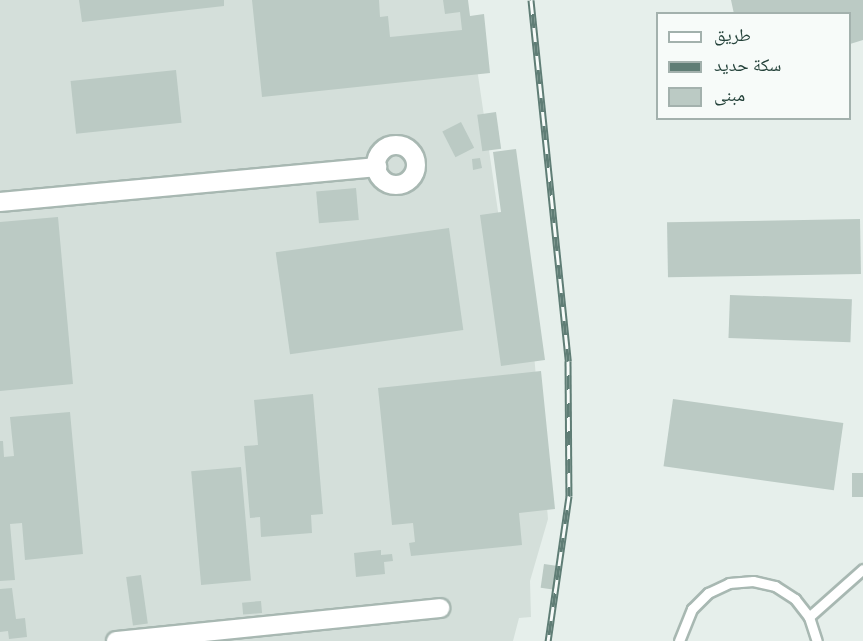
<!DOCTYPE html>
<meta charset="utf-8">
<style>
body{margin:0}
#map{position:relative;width:863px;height:641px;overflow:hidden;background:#e6efeb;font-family:"Public Sans","Noto Naskh Arabic",sans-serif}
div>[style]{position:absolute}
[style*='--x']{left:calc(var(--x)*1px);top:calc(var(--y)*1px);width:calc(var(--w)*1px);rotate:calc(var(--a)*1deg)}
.built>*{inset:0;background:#d4dfda}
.building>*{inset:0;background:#bbcac4;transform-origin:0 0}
.roads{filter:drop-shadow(2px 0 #a8b8b2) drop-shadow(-2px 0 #a8b8b2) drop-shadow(0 2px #a8b8b2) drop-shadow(0 -2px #a8b8b2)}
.service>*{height:9px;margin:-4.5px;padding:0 4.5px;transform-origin:4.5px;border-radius:4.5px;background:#fff}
.tertiary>*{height:18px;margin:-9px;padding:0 9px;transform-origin:9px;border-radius:9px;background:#fff}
.tertiary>.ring{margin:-9px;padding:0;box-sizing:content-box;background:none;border:18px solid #fff;border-radius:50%}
.rail>*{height:7px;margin-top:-3.5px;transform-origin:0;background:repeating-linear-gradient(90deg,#f7fbf9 0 14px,#5f7d75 0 28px);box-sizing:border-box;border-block:2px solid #5f7d75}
span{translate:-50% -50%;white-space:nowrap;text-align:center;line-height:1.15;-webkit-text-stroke:5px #f7fbf9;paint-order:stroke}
.legend{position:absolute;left:656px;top:12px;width:195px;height:108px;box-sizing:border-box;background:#f7fbf9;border:2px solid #a3b1ad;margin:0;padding:8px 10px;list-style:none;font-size:18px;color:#24423a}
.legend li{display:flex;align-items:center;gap:12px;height:30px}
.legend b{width:30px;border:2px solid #a3b1ad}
</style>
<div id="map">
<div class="built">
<div style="clip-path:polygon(0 0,467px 0,519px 355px,534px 354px,548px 519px,530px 581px,531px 617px,519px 618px,513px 641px,0 641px)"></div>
</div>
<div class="building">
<div style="clip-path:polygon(79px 0,224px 0,224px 6px,82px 22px)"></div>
<div style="clip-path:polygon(252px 0,379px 0,380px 17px,388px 16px,390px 37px,462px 30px,460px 12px,445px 14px,443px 0,468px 0,470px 16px,484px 14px,490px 73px,262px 97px)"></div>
<div style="clip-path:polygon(731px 0,863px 0,863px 40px,850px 44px,850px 14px,734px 14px)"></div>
<div style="left:176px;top:70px;width:53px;height:106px;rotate:84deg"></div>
<div style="left:496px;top:112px;width:37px;height:19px;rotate:82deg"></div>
<div style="left:461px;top:122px;width:29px;height:21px;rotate:63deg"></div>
<div style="clip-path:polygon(516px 149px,545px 360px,501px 366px,480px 215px,501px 212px,493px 152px)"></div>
<div style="clip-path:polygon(480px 158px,482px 168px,473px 170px,472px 159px)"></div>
<div style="left:356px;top:188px;width:32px;height:40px;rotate:85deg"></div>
<div style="clip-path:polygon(58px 217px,73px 384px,0 391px,0 222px)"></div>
<div style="left:860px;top:219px;width:55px;height:193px;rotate:89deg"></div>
<div style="left:449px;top:228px;width:103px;height:175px;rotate:82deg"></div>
<div style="left:730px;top:295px;width:122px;height:43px;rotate:2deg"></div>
<div style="clip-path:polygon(541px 371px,555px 509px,519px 513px,522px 545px,411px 556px,409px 543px,415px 542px,413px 523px,392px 525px,378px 388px)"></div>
<div style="clip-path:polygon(313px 394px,323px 514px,311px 515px,312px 533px,261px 537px,260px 517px,250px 518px,244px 446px,258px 445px,254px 400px)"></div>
<div style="left:673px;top:399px;width:172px;height:68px;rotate:8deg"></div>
<div style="clip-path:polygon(70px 412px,83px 554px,25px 560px,22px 523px,10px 524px,15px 580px,0 581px,0 441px,3px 441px,4px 457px,14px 456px,10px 417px)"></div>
<div style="left:241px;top:467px;width:114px;height:50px;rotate:85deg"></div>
<div style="left:852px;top:473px;width:11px;height:24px"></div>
<div style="clip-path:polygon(381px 550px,381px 555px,392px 554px,393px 561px,384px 562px,385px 574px,356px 577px,354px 553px)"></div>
<div style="left:544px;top:564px;width:14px;height:24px;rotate:8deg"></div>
<div style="left:141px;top:575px;width:49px;height:15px;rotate:82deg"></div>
<div style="clip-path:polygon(12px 588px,16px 619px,25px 618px,27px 637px,9px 639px,8px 631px,0 632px,0 589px)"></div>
<div style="left:261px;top:601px;width:12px;height:19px;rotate:85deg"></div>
</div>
<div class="roads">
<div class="service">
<div style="--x:809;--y:617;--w:72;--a:-41.6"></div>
<div style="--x:679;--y:641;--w:35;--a:-68"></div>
<div style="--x:692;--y:609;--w:23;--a:-45"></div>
<div style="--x:708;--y:593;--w:23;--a:-25"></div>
<div style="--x:729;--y:583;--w:24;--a:-5"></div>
<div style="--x:753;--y:581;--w:23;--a:13"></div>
<div style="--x:775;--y:586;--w:24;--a:33"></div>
<div style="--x:795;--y:599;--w:23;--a:52"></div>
<div style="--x:809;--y:617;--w:25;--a:72"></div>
</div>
<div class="tertiary">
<div class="ring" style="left:376px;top:145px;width:22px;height:22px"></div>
<div style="--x:0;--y:202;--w:379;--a:-5.3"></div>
<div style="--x:116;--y:641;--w:326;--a:-5.8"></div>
</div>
</div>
<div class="rail">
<div style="--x:531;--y:0;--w:363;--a:84.1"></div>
<div style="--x:568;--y:361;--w:135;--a:89.6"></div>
<div style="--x:569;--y:496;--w:147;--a:98.2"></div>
</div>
<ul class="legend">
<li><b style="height:8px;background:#fff"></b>طريق</li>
<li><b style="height:8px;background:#5f7d75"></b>سكة حديد</li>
<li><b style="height:16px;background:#bbcac4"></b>مبنى</li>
</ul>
</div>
